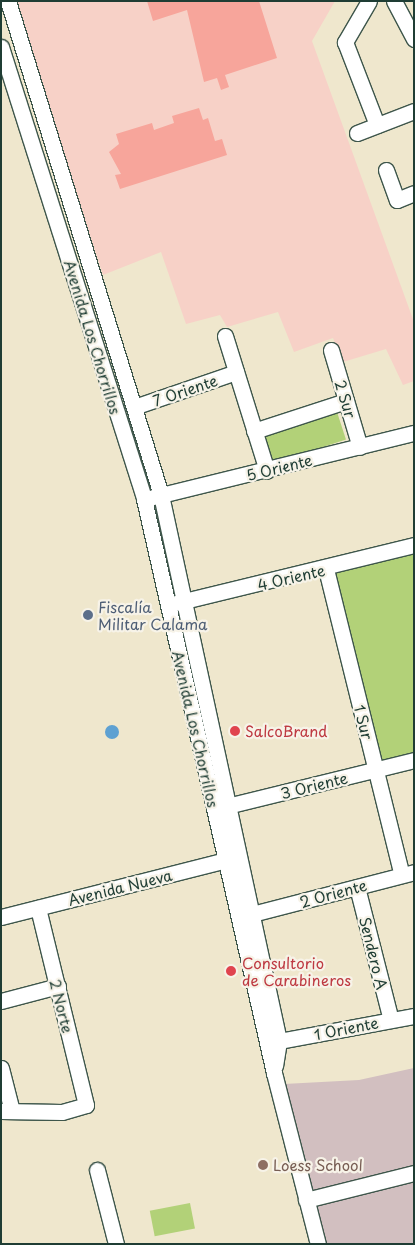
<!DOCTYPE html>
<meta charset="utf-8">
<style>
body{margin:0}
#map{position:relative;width:415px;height:1245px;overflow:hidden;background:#efe7cd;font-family:"Playpen Sans",sans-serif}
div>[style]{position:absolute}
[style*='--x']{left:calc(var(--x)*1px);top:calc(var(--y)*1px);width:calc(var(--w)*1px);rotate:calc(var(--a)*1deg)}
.built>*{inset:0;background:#f7d1c7}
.industrial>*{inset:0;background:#d2bfc0}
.green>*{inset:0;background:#b2d178;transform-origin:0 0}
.water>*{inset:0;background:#5ea1d2}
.round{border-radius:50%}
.building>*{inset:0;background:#f7a59b}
.roads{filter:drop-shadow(1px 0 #3e564b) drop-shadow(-1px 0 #3e564b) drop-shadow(0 1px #3e564b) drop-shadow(0 -1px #3e564b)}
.minor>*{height:15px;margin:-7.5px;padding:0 7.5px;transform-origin:7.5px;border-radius:7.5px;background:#fff}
.dots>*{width:14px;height:14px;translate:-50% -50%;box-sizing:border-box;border:2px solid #f7f3e8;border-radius:50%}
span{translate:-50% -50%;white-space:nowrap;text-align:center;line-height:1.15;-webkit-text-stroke:4.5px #f7f3e8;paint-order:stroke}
.street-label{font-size:15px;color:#1f3d34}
.service-label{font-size:15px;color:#4e5e75}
.left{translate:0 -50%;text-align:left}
.health-label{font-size:15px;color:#be3a42}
.education-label{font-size:15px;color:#785e54}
.frame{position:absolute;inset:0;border:2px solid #1f3d34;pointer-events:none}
</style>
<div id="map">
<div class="built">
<div style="clip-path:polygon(13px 1px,335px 1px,312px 41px,414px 322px,414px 381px,403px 385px,386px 349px,343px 362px,333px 338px,294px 352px,278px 312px,227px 327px,220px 315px,186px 324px,161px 252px,103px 275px)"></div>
</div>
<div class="industrial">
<div style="clip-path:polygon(414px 1068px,414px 1244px,327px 1244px,284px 1084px,359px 1080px)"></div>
</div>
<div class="green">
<div style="left:337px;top:412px;width:29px;height:78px;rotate:72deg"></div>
<div style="clip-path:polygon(414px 551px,414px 755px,385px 762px,378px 757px,333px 575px,338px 569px)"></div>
<div style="left:190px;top:1203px;width:26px;height:41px;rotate:79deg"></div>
</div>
<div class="water">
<div class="round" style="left:105px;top:725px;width:14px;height:14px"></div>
</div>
<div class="building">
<div style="clip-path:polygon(147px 1px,259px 1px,277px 58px,225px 75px,229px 87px,221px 90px,217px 78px,204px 82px,187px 10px,153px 21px)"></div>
<div style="clip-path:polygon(199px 108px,203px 120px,208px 118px,215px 141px,222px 139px,227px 155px,120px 189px,115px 175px,121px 174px,109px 152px,119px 144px,116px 134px,152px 123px,154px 130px,174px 123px,172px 116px)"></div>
</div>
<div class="roads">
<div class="minor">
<div style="--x:8;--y:1;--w:517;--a:72.79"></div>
<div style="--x:161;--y:495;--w:559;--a:77.8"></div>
<div style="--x:279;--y:1041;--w:25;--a:99"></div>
<div style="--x:369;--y:1;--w:48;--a:120.3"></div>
<div style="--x:345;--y:42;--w:89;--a:68.9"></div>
<div style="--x:394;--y:1;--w:43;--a:62.2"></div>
<div style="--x:1;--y:47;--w:474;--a:72.4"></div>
<div style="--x:144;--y:499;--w:589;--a:77.24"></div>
<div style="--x:274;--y:1073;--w:177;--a:75.6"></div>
<div style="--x:357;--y:133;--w:61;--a:-21.1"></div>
<div style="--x:386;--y:170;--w:32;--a:70"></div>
<div style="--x:397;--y:200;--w:18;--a:-22"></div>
<div style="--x:225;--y:336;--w:141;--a:72.7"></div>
<div style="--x:331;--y:350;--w:101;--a:73.4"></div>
<div style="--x:134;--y:407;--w:108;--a:-18.9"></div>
<div style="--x:254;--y:431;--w:97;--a:-18.1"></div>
<div style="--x:153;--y:497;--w:269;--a:-13.8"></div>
<div style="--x:326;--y:569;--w:315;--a:76.1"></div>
<div style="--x:176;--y:603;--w:245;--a:-13.7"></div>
<div style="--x:219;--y:808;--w:201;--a:-13.8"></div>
<div style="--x:357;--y:887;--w:137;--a:75.7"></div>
<div style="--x:252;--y:914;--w:167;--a:-14.5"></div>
<div style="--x:1;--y:917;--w:241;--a:-14.2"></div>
<div style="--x:1;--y:1001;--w:59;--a:-14.7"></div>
<div style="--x:279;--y:1041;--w:137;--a:-10.5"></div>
<div style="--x:1;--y:1068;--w:44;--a:75.7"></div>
<div style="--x:1;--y:1111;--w:61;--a:0.9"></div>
<div style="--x:62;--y:1112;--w:25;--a:-16"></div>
<div style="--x:86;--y:1105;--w:203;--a:-103.7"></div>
<div style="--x:97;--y:1170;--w:76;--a:75.6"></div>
<div style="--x:306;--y:1200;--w:111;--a:-14"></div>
</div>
</div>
<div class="dots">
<div style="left:88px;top:615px;background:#5c6f8a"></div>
<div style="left:235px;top:731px;background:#e0444e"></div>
<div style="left:231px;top:971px;background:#e0444e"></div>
<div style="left:263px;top:1165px;background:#8d6e63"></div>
</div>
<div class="street-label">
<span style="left:93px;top:337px;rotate:73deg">Avenida Los Chorrillos</span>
<span style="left:185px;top:390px;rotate:-19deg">7 Oriente</span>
<span style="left:346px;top:399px;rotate:73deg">2 Sur</span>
<span style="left:279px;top:467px;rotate:-14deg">5 Oriente</span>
<span style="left:291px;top:577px;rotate:-13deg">4 Oriente</span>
<span style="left:364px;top:722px;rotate:76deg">1 Sur</span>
<span style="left:196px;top:729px;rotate:77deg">Avenida Los Chorrillos</span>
<span style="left:314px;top:785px;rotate:-14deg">3 Oriente</span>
<span style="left:120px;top:887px;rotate:-14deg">Avenida Nueva</span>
<span style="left:333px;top:893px;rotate:-15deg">2 Oriente</span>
<span style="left:374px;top:953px;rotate:76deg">Sendero A</span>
<span style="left:62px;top:1006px;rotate:76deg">2 Norte</span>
<span style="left:346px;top:1028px;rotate:-11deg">1 Oriente</span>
</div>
<div class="service-label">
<span class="left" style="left:98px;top:615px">Fiscalía<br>Militar Calama</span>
</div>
<div class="health-label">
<span class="left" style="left:245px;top:731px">SalcoBrand</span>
<span class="left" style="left:242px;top:971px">Consultorio<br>de Carabineros</span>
</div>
<div class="education-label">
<span class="left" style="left:273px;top:1165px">Loess School</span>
</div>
<div class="frame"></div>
</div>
